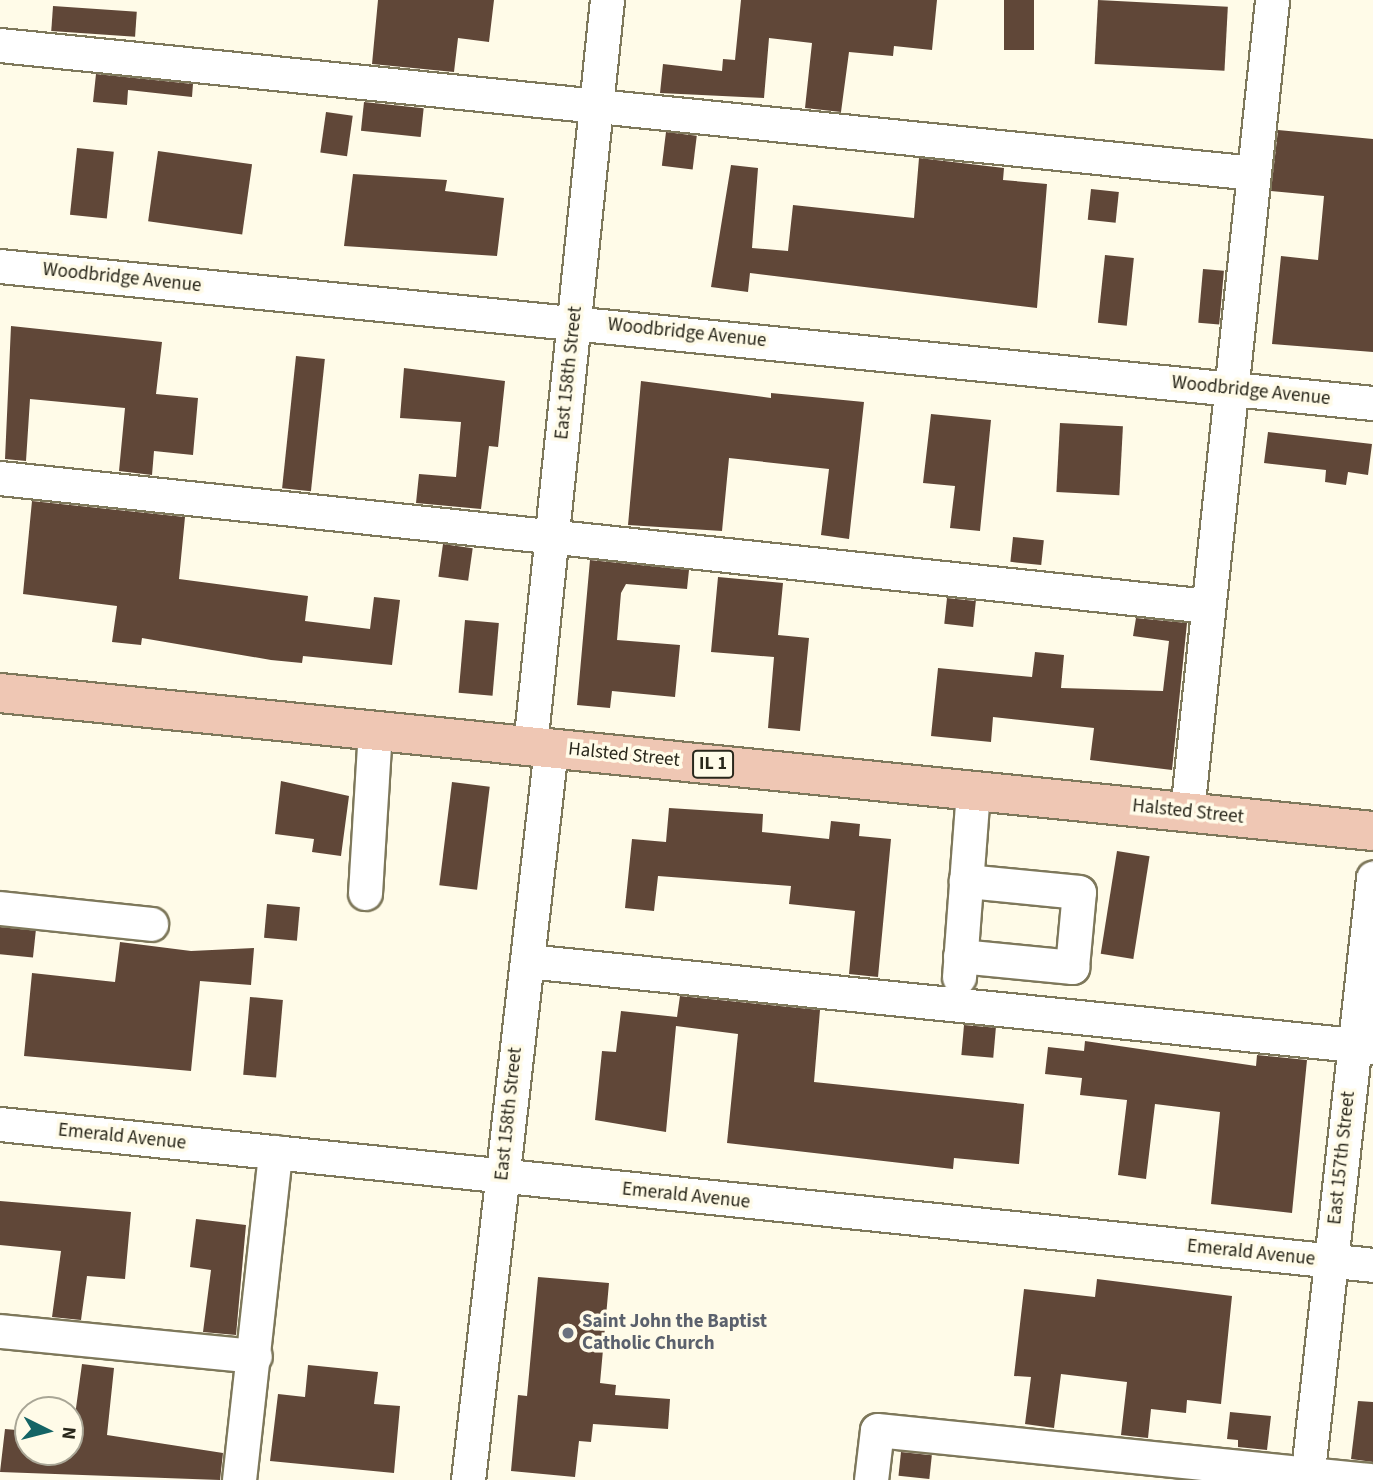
<!DOCTYPE html>
<style>
body{margin:0}
#map{position:relative;width:1373px;height:1480px;overflow:hidden;background:#fffbe8;font-family:"Source Sans 3",sans-serif}
div>[style]{position:absolute}
[style*='--x']{left:calc(var(--x)*1px);top:calc(var(--y)*1px);width:calc(var(--w)*1px);rotate:calc(var(--a)*1deg)}
.building>*{inset:0;background:#604738;transform-origin:0 0}
.roads{filter:drop-shadow(2px 0 #7e785b) drop-shadow(-2px 0 #7e785b) drop-shadow(0 2px #7e785b) drop-shadow(0 -2px #7e785b)}
.minor>*{height:33px;margin:-16.5px;padding:0 16.5px;transform-origin:16.5px;border-radius:16.5px;background:#fff}
.major>*{height:38px;margin:-19px;padding:0 19px;transform-origin:19px;border-radius:19px;background:#efc7b4}
.dots>*{width:19px;height:19px;translate:-50% -50%;box-sizing:border-box;border:4px solid #fffbe8;border-radius:50%}
span{translate:-50% -50%;white-space:nowrap;text-align:center;line-height:1.15;-webkit-text-stroke:7px #fffbe8;paint-order:stroke}
.shield-label span{padding:2px 5px;background:#fffbe8;border:2px solid;border-radius:5px;-webkit-text-stroke-width:0}
.shield-label{font-size:18px;color:#29271b;font-weight:700}
.street-label{font-size:19px;color:#29271b}
.worship-label{font-size:19px;color:#5b616d;font-weight:700}
.left{translate:0 -50%;text-align:left}
.north{position:absolute;left:14px;top:1396px;width:70px;height:70px;box-sizing:border-box;background:#fffbe8;border:2px solid #a9a696;border-radius:50%;rotate:96deg;font-size:19px;font-weight:700;line-height:28px;text-align:center;color:#29271b}
.north::after{content:'';display:block;margin:auto;width:24px;height:32px;background:#146465;clip-path:polygon(50% 0,100% 100%,50% 72%,0 100%)}
</style>
<div id="map">
<div class="building">
<div style="clip-path:polygon(378px 0,494px 0,489px 42px,458px 38px,454px 72px,372px 64px)"></div>
<div style="clip-path:polygon(741px 0,937px 0,932px 50px,894px 46px,893px 56px,849px 52px,841px 112px,805px 108px,812px 43px,769px 38px,764px 98px,660px 93px,663px 64px,722px 71px,723px 59px,735px 60px)"></div>
<div style="left:1004px;top:0;width:30px;height:50px"></div>
<div style="left:1098px;top:0;width:130px;height:64px;rotate:3deg"></div>
<div style="left:53px;top:6px;width:84px;height:25px;rotate:4deg"></div>
<div style="clip-path:polygon(96px 74px,193px 84px,192px 97px,128px 90px,127px 105px,93px 102px)"></div>
<div style="left:364px;top:102px;width:60px;height:29px;rotate:6deg"></div>
<div style="left:326px;top:112px;width:27px;height:41px;rotate:8deg"></div>
<div style="clip-path:polygon(1278px 130px,1373px 139px,1373px 352px,1272px 344px,1281px 256px,1318px 260px,1324px 196px,1271px 191px)"></div>
<div style="left:666px;top:132px;width:31px;height:34px;rotate:7deg"></div>
<div style="left:77px;top:148px;width:37px;height:67px;rotate:6deg"></div>
<div style="left:158px;top:151px;width:95px;height:71px;rotate:8deg"></div>
<div style="clip-path:polygon(919px 158px,1004px 168px,1003px 180px,1047px 184px,1037px 308px,750px 273px,748px 292px,711px 287px,731px 165px,758px 168px,752px 248px,788px 251px,793px 205px,914px 218px)"></div>
<div style="clip-path:polygon(353px 174px,447px 180px,445px 191px,504px 198px,497px 256px,344px 246px)"></div>
<div style="left:1091px;top:189px;width:28px;height:31px;rotate:6deg"></div>
<div style="left:1105px;top:255px;width:29px;height:68px;rotate:6deg"></div>
<div style="left:1203px;top:269px;width:21px;height:54px;rotate:5deg"></div>
<div style="clip-path:polygon(11px 326px,162px 342px,156px 394px,198px 398px,193px 455px,154px 451px,152px 475px,119px 471px,125px 408px,30px 399px,26px 461px,5px 459px)"></div>
<div style="left:296px;top:356px;width:29px;height:133px;rotate:6deg"></div>
<div style="clip-path:polygon(404px 368px,505px 381px,498px 447px,489px 446px,481px 509px,416px 503px,419px 474px,456px 477px,461px 422px,400px 418px)"></div>
<div style="clip-path:polygon(641px 381px,771px 398px,771px 393px,864px 402px,849px 539px,821px 535px,829px 469px,729px 458px,722px 531px,628px 525px)"></div>
<div style="clip-path:polygon(931px 414px,991px 420px,980px 531px,950px 528px,955px 486px,923px 483px)"></div>
<div style="left:1060px;top:423px;width:63px;height:69px;rotate:3deg"></div>
<div style="clip-path:polygon(1268px 432px,1372px 444px,1368px 475px,1348px 472px,1346px 485px,1325px 482px,1326px 470px,1264px 463px)"></div>
<div style="clip-path:polygon(32px 501px,185px 517px,179px 579px,308px 596px,305px 621px,370px 629px,374px 597px,400px 600px,392px 665px,303px 656px,302px 663px,271px 660px,142px 638px,141px 645px,112px 642px,117px 606px,23px 594px)"></div>
<div style="left:1013px;top:537px;width:31px;height:25px;rotate:6deg"></div>
<div style="left:443px;top:544px;width:30px;height:33px;rotate:8deg"></div>
<div style="clip-path:polygon(590px 560px,689px 570px,687px 589px,626px 584px,621px 593px,617px 640px,680px 645px,675px 697px,612px 691px,610px 708px,577px 705px)"></div>
<div style="clip-path:polygon(718px 577px,783px 583px,778px 635px,809px 638px,800px 731px,768px 728px,774px 657px,711px 652px)"></div>
<div style="left:947px;top:598px;width:29px;height:26px;rotate:6deg"></div>
<div style="clip-path:polygon(1136px 618px,1187px 623px,1172px 770px,1090px 760px,1094px 728px,993px 717px,991px 742px,931px 736px,938px 668px,1032px 677px,1035px 652px,1064px 655px,1061px 688px,1163px 691px,1169px 641px,1133px 636px)"></div>
<div style="left:465px;top:620px;width:34px;height:73px;rotate:5deg"></div>
<div style="clip-path:polygon(281px 781px,349px 796px,341px 856px,312px 852px,314px 839px,275px 834px)"></div>
<div style="left:452px;top:782px;width:38px;height:104px;rotate:7deg"></div>
<div style="clip-path:polygon(669px 808px,763px 814px,762px 832px,829px 839px,831px 821px,860px 824px,859px 836px,891px 839px,878px 977px,849px 974px,855px 911px,789px 904px,791px 886px,658px 876px,654px 911px,625px 908px,632px 839px,666px 842px)"></div>
<div style="left:1117px;top:851px;width:33px;height:104px;rotate:9deg"></div>
<div style="left:267px;top:904px;width:33px;height:34px;rotate:5deg"></div>
<div style="left:0;top:927px;width:36px;height:27px;rotate:6deg"></div>
<div style="clip-path:polygon(120px 942px,191px 951px,254px 948px,251px 985px,200px 981px,191px 1071px,24px 1056px,32px 973px,115px 982px)"></div>
<div style="clip-path:polygon(680px 996px,820px 1010px,814px 1082px,1024px 1104px,1019px 1164px,954px 1158px,953px 1169px,727px 1143px,738px 1034px,676px 1026px,666px 1132px,595px 1120px,602px 1051px,616px 1052px,621px 1011px,677px 1017px)"></div>
<div style="left:250px;top:997px;width:33px;height:78px;rotate:5deg"></div>
<div style="left:964px;top:1025px;width:32px;height:30px;rotate:5deg"></div>
<div style="clip-path:polygon(1085px 1041px,1256px 1066px,1257px 1055px,1307px 1060px,1292px 1213px,1211px 1204px,1220px 1112px,1155px 1104px,1146px 1179px,1118px 1175px,1127px 1100px,1080px 1095px,1082px 1078px,1045px 1074px,1048px 1047px,1084px 1051px)"></div>
<div style="clip-path:polygon(0 1201px,131px 1212px,125px 1279px,87px 1276px,81px 1320px,52px 1317px,61px 1251px,0 1245px)"></div>
<div style="clip-path:polygon(196px 1219px,246px 1225px,236px 1335px,203px 1332px,211px 1270px,190px 1267px)"></div>
<div style="clip-path:polygon(538px 1277px,609px 1283px,600px 1383px,616px 1385px,615px 1395px,670px 1399px,668px 1429px,593px 1424px,591px 1442px,579px 1441px,575px 1477px,511px 1471px,518px 1395px,527px 1396px)"></div>
<div style="clip-path:polygon(1097px 1279px,1232px 1296px,1221px 1404px,1187px 1400px,1186px 1413px,1151px 1409px,1148px 1438px,1121px 1435px,1127px 1382px,1061px 1374px,1054px 1428px,1025px 1424px,1031px 1377px,1014px 1376px,1024px 1289px,1095px 1297px)"></div>
<div style="clip-path:polygon(82px 1364px,114px 1368px,107px 1435px,223px 1453px,220px 1480px,0 1472px,5px 1429px,28px 1431px,28px 1452px,70px 1452px)"></div>
<div style="clip-path:polygon(308px 1365px,378px 1372px,374px 1404px,400px 1406px,394px 1473px,270px 1461px,278px 1394px,305px 1397px)"></div>
<div style="clip-path:polygon(1358px 1401px,1373px 1402px,1373px 1462px,1351px 1459px)"></div>
<div style="clip-path:polygon(1230px 1412px,1271px 1416px,1267px 1450px,1238px 1447px,1238px 1440px,1227px 1439px)"></div>
<div style="left:901px;top:1452px;width:31px;height:24px;rotate:6deg"></div>
</div>
<div class="roads">
<div class="minor">
<div style="--x:0;--y:45;--w:1260;--a:5.83"></div>
<div style="--x:0;--y:266;--w:1380;--a:5.7"></div>
<div style="--x:0;--y:478;--w:1215;--a:6.05"></div>
<div style="--x:530;--y:746;--w:750;--a:-84.11"></div>
<div style="--x:1187;--y:812;--w:816;--a:-84.02"></div>
<div style="--x:365;--y:893;--w:163;--a:-86.5"></div>
<div style="--x:0;--y:908;--w:152;--a:6"></div>
<div style="--x:960;--y:956;--w:113;--a:5.6"></div>
<div style="--x:1072;--y:967;--w:75;--a:-84.7"></div>
<div style="--x:1079;--y:892;--w:114;--a:-174.4"></div>
<div style="--x:527;--y:961;--w:850;--a:5.8"></div>
<div style="--x:959;--y:977;--w:187;--a:-85.7"></div>
<div style="--x:0;--y:1124;--w:1380;--a:5.86"></div>
<div style="--x:0;--y:1331;--w:256;--a:5.6"></div>
<div style="--x:239;--y:1480;--w:330;--a:-83.7"></div>
<div style="--x:468;--y:1480;--w:737;--a:-83.53"></div>
<div style="--x:871;--y:1480;--w:50;--a:-83.2"></div>
<div style="--x:877;--y:1430;--w:495;--a:5.8"></div>
<div style="--x:1307;--y:1480;--w:606;--a:-83.74"></div>
</div>
<div class="major">
<div style="--x:0;--y:693;--w:1380;--a:5.74"></div>
</div>
</div>
<div class="dots">
<div style="left:568px;top:1333px;background:#6b7280"></div>
</div>
<div class="shield-label">
<span style="left:713px;top:764px">IL 1</span>
</div>
<div class="street-label">
<span style="left:122px;top:278px;rotate:6deg">Woodbridge Avenue</span>
<span style="left:687px;top:333px;rotate:6deg">Woodbridge Avenue</span>
<span style="left:569px;top:373px;rotate:-84deg">East 158th Street</span>
<span style="left:1251px;top:391px;rotate:6deg">Woodbridge Avenue</span>
<span style="left:624px;top:755px;rotate:6deg">Halsted Street</span>
<span style="left:1188px;top:812px;rotate:6deg">Halsted Street</span>
<span style="left:509px;top:1114px;rotate:-84deg">East 158th Street</span>
<span style="left:122px;top:1137px;rotate:6deg">Emerald Avenue</span>
<span style="left:1342px;top:1158px;rotate:-84deg">East 157th Street</span>
<span style="left:686px;top:1196px;rotate:6deg">Emerald Avenue</span>
<span style="left:1251px;top:1253px;rotate:6deg">Emerald Avenue</span>
</div>
<div class="worship-label">
<span class="left" style="left:582px;top:1333px">Saint John the Baptist<br>Catholic Church</span>
</div>
<div class="north">N</div>
</div>
